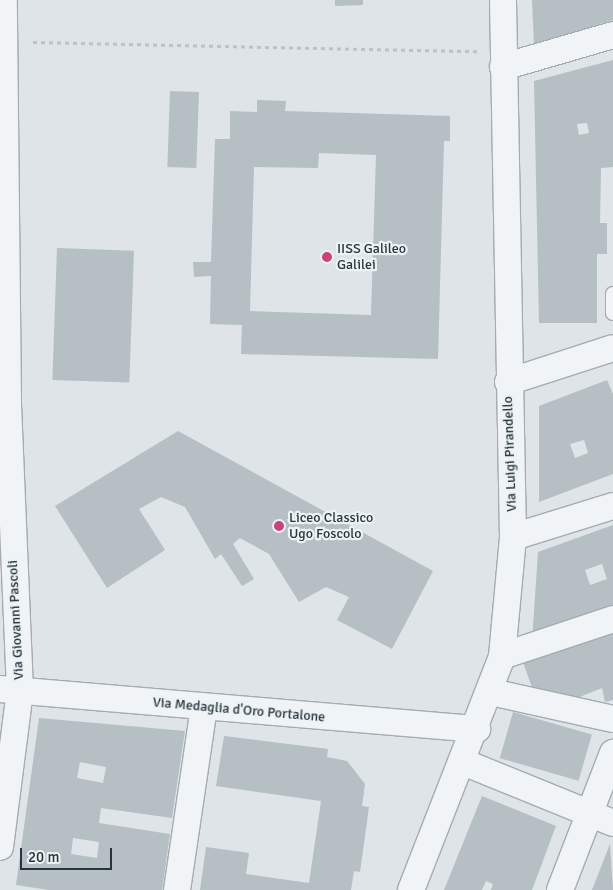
<!DOCTYPE html>
<style>
body{margin:0}
#map{position:relative;width:613px;height:890px;overflow:hidden;background:#dee4e7;font-family:Signika,sans-serif}
div>[style]{position:absolute}
[style*='--x']{left:calc(var(--x)*1px);top:calc(var(--y)*1px);width:calc(var(--w)*1px);rotate:calc(var(--a)*1deg)}
.building>*{inset:0;background:#b5bfc4;transform-origin:0 0}
.path>*{height:3px;margin-top:-1.5px;transform-origin:0;background:repeating-linear-gradient(90deg,#bcc2c6 0 4px,transparent 0 8px)}
.roads{filter:drop-shadow(1px 0 #a3acb1) drop-shadow(-1px 0 #a3acb1) drop-shadow(0 1px #a3acb1) drop-shadow(0 -1px #a3acb1)}
.lane>*{height:14px;margin:-7px;padding:0 7px;transform-origin:7px;border-radius:7px;background:#f1f4f6}
.street>*{height:26px;margin:-13px;padding:0 13px;transform-origin:13px;border-radius:13px;background:#f1f4f6}
.dots>*{width:14px;height:14px;translate:-50% -50%;box-sizing:border-box;border:2px solid #edf3f5;border-radius:50%}
span{translate:-50% -50%;white-space:nowrap;text-align:center;line-height:1.15;-webkit-text-stroke:4.5px #edf3f5;paint-order:stroke}
.poi-label{font-size:14px;color:#27353e}
.left{translate:0 -50%;text-align:left}
.street-label{font-size:14px;color:#27353e}
.scale{position:absolute;left:20px;top:848px;width:92px;height:22px;box-sizing:border-box;border:2px solid #27353e;border-top:0;padding-left:6px;font-size:15px;line-height:18px;white-space:nowrap;color:#27353e;-webkit-text-stroke:4px #edf3f5;paint-order:stroke}
</style>
<div id="map">
<div class="building">
<div style="clip-path:polygon(335px 0,363px 0,363px 5px,335px 6px)"></div>
<div style="clip-path:polygon(532px 0,613px 0,613px 20px,534px 44px)"></div>
<div style="clip-path:polygon(evenodd,613px 60px,613px 167px,601px 168px,600px 223px,607px 223px,607px 254px,597px 254px,597px 323px,539px 323px,534px 81px,613px 60px,587px 123px,589px 133px,579px 135px,577px 124px,587px 123px)"></div>
<div style="left:170px;top:91px;width:29px;height:76px;rotate:2deg"></div>
<div style="clip-path:polygon(evenodd,257px 100px,286px 101px,285px 111px,450px 116px,450px 141px,444px 141px,438px 359px,241px 354px,242px 325px,210px 324px,211px 276px,194px 277px,193px 262px,211px 262px,215px 139px,230px 139px,230px 111px,257px 112px,257px 100px,319px 153px,376px 155px,371px 315px,250px 311px,254px 167px,318px 168px,319px 153px)"></div>
<div style="left:57px;top:248px;width:77px;height:132px;rotate:2deg"></div>
<div style="clip-path:polygon(evenodd,607px 380px,613px 394px,613px 474px,539px 502px,539px 406px,607px 380px,584px 440px,588px 453px,575px 458px,570px 444px,584px 440px)"></div>
<div style="clip-path:polygon(178px 431px,433px 571px,392px 649px,337px 620px,349px 597px,326px 587px,299px 602px,269px 554px,240px 538px,233px 544px,254px 579px,242px 586px,221px 554px,215px 559px,185px 507px,161px 497px,139px 509px,165px 550px,107px 588px,55px 506px)"></div>
<div style="clip-path:polygon(evenodd,613px 525px,613px 609px,532px 641px,538px 552px,613px 525px,602px 564px,607px 579px,590px 585px,585px 570px,602px 564px)"></div>
<div style="clip-path:polygon(613px 633px,613px 700px,605px 702px,602px 688px,572px 700px,535px 696px,523px 662px)"></div>
<div style="left:513px;top:712px;width:82px;height:48px;rotate:16deg"></div>
<div style="clip-path:polygon(evenodd,39px 718px,185px 731px,172px 818px,101px 808px,99px 823px,170px 834px,162px 890px,49px 890px,16px 885px,39px 718px,80px 762px,106px 767px,103px 783px,77px 778px,80px 762px,39px 718px,73px 838px,99px 842px,97px 858px,71px 854px,73px 838px)"></div>
<div style="clip-path:polygon(224px 736px,328px 749px,327px 757px,347px 761px,365px 784px,362px 806px,369px 807px,360px 872px,354px 871px,351px 890px,200px 890px,206px 847px,249px 853px,246px 874px,309px 883px,321px 801px,216px 786px)"></div>
<div style="clip-path:polygon(482px 796px,556px 826px,532px 890px,491px 890px,493px 884px,486px 881px,482px 890px,444px 890px)"></div>
<div style="clip-path:polygon(610px 844px,613px 890px,592px 890px)"></div>
</div>
<div class="path">
<div style="--x:33;--y:42;--w:444;--a:1.2"></div>
</div>
<div class="roads">
<div class="lane">
<div style="--x:613;--y:294;--w:19;--a:90"></div>
</div>
<div class="street">
<div style="--x:503;--y:67;--w:115;--a:-16.2"></div>
<div style="--x:508;--y:382;--w:110;--a:-17.9"></div>
<div style="--x:513;--y:537;--w:105;--a:-17.2"></div>
<div style="--x:502;--y:656;--w:117;--a:-18.4"></div>
<div style="--x:0;--y:689;--w:479;--a:4.8"></div>
<div style="--x:491;--y:692;--w:125;--a:12.5"></div>
<div style="--x:463;--y:762;--w:162;--a:22.1"></div>
<div style="--x:0;--y:847;--w:157;--a:-82.7"></div>
<div style="--x:20;--y:691;--w:290;--a:-92.4"></div>
<div style="--x:8;--y:401;--w:401;--a:-90.6"></div>
<div style="--x:177;--y:890;--w:185;--a:-81.6"></div>
<div style="--x:411;--y:890;--w:251;--a:-68.7"></div>
<div style="--x:502;--y:656;--w:120;--a:-84.7"></div>
<div style="--x:513;--y:537;--w:537;--a:-91.07"></div>
<div style="--x:560;--y:890;--w:147;--a:-68.9"></div>
</div>
</div>
<div class="dots">
<div style="left:327px;top:257px;background:#cd427a"></div>
<div style="left:279px;top:526px;background:#cd427a"></div>
</div>
<div class="poi-label">
<span class="left" style="left:337px;top:257px">IISS Galileo<br>Galilei</span>
<span class="left" style="left:289px;top:526px">Liceo Classico<br>Ugo Foscolo</span>
</div>
<div class="street-label">
<span style="left:510px;top:454px;rotate:-92deg">Via Luigi Pirandello</span>
<span style="left:16px;top:620px;rotate:-93deg">Via Giovanni Pascoli</span>
<span style="left:239px;top:710px;rotate:5deg">Via Medaglia d'Oro Portalone</span>
</div>
<div class="scale">20 m</div>
</div>
